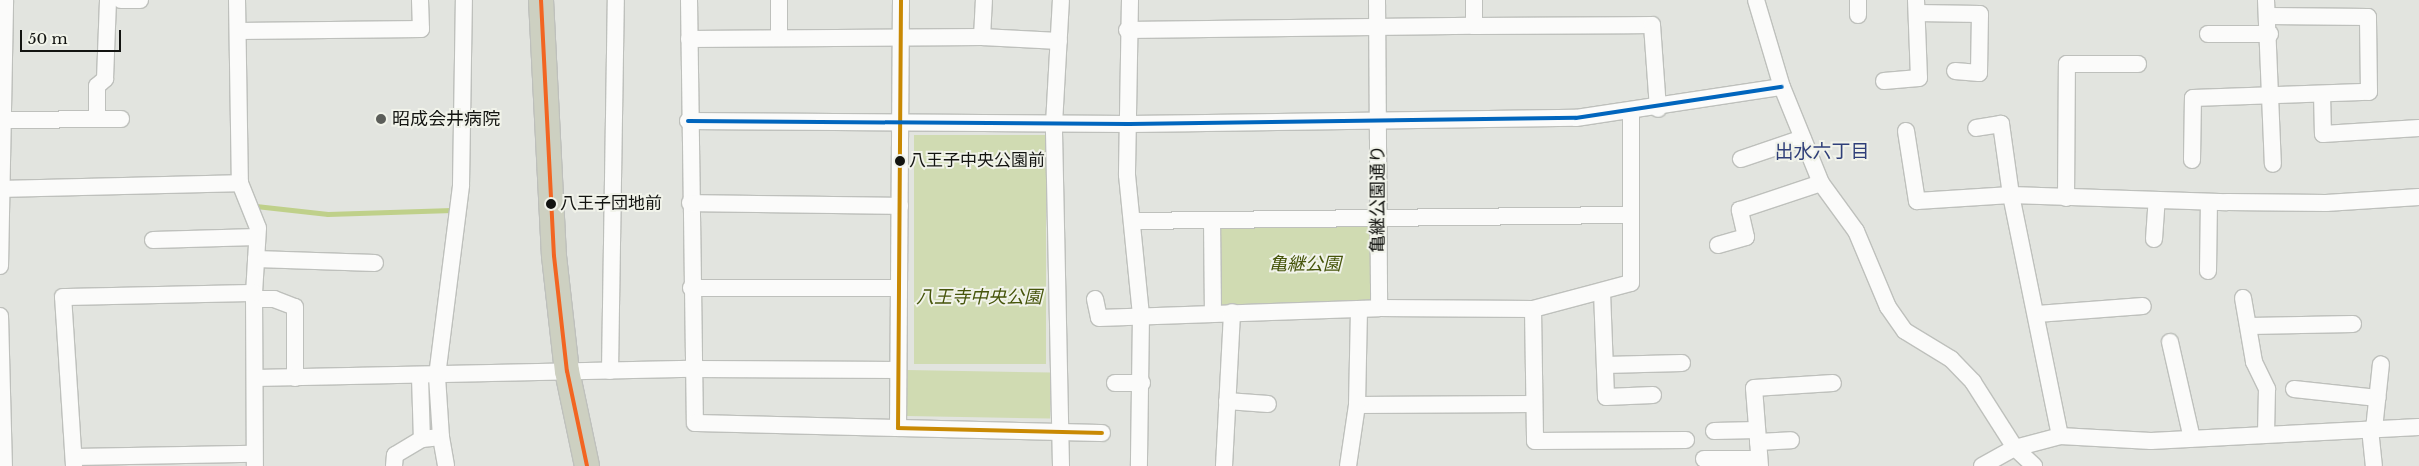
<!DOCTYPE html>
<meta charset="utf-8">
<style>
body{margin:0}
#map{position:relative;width:2419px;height:466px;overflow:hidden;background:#e2e4df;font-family:"Libre Baskerville","Noto Sans JP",serif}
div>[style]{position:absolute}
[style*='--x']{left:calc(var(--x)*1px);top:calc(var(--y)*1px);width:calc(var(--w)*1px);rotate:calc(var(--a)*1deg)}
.green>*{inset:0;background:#d0dbb2;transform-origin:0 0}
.stream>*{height:4.5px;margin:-2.25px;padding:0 2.25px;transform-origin:2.25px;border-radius:2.25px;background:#bfd08a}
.roads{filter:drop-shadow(1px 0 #bec0bc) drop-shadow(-1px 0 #bec0bc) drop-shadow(0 1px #bec0bc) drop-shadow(0 -1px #bec0bc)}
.minor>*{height:16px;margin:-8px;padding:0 8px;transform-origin:8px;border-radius:8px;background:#fbfbfa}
.highway>*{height:24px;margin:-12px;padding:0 12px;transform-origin:12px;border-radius:12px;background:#cdd0c1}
.bus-1>*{height:4px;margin:-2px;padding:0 2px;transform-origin:2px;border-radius:2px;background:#f26522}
.bus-2>*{height:4px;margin:-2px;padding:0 2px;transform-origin:2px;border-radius:2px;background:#c98903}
.bus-3>*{height:4px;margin:-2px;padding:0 2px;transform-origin:2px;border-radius:2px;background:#0065bd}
.dots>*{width:14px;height:14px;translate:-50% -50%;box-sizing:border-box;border:2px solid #f1f3ea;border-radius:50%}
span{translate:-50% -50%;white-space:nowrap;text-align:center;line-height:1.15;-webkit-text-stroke:4px #f1f3ea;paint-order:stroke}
.bus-label{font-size:17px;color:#131411}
.left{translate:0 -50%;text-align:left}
.poi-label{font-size:18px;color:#131411}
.street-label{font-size:18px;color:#131411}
.park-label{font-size:18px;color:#46550b;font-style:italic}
.neighbourhood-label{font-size:19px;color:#2f3f79}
.scale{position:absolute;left:20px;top:30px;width:101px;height:22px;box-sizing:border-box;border:2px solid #131411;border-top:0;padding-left:6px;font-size:15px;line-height:18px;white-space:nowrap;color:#131411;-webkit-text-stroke:4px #f1f3ea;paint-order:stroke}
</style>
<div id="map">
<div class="green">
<div style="left:914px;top:135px;width:132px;height:229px"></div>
<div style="left:1374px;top:221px;width:84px;height:157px;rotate:90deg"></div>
<div style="left:907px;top:370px;width:144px;height:46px;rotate:1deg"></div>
</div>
<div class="stream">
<div style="--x:256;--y:206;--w:72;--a:6.3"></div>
<div style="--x:328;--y:214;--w:124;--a:-1.8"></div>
</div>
<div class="roads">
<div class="minor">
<div style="--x:121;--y:0;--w:19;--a:0"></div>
<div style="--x:237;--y:0;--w:183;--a:89.1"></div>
<div style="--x:240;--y:183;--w:48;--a:68.2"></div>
<div style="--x:258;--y:228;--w:65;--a:93.5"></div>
<div style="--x:254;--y:293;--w:173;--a:89.7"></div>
<div style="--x:689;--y:0;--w:423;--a:89.2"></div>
<div style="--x:695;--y:423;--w:203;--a:1.4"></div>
<div style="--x:901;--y:0;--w:428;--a:90.4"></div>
<div style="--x:898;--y:428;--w:204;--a:1.4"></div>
<div style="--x:1130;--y:0;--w:175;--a:91"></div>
<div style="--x:1127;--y:175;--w:141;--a:84.3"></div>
<div style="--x:1141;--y:315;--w:151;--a:90.8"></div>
<div style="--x:1377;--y:0;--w:308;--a:89.6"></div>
<div style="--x:1756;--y:0;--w:91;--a:73.4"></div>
<div style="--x:1782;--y:87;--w:104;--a:67.9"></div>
<div style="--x:1821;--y:183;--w:59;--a:53.9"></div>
<div style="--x:1856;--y:231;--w:82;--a:67.2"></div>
<div style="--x:1888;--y:307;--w:29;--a:55"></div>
<div style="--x:1905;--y:331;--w:54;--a:31.3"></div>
<div style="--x:1951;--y:359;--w:32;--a:46"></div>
<div style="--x:1973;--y:382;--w:78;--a:57.5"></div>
<div style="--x:2015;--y:448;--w:26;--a:43"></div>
<div style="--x:1858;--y:0;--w:15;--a:90"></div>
<div style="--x:2266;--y:0;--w:164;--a:87.6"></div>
<div style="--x:1917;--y:13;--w:63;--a:0.9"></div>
<div style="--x:1980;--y:14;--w:59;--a:91"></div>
<div style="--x:1979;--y:73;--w:24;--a:-175"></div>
<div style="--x:1474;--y:26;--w:178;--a:-0.3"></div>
<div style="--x:1652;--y:25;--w:84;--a:85.9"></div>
<div style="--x:1127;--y:30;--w:347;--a:-0.7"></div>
<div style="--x:1474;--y:26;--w:26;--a:-90"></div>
<div style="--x:238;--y:31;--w:183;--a:-0.6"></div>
<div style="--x:421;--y:29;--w:29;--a:-92"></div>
<div style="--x:2208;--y:34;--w:62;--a:0"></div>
<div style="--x:779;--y:37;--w:37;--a:-90"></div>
<div style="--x:982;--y:37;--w:37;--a:-87"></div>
<div style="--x:689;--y:39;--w:293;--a:-0.4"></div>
<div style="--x:982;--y:37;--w:77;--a:3"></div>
<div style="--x:1884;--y:81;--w:35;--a:-5"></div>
<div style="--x:1919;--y:78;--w:78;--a:-92.2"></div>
<div style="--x:2322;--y:94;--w:40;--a:88.6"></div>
<div style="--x:2323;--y:134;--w:96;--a:-3.6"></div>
<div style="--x:97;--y:119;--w:33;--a:-90"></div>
<div style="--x:97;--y:86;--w:11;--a:-41"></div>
<div style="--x:105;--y:79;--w:79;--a:-87.8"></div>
<div style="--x:2;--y:120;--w:119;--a:-0.5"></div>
<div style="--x:688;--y:121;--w:441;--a:0.4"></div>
<div style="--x:1129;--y:124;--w:447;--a:-0.8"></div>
<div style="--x:1576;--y:118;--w:208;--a:-8.6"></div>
<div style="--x:1906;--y:131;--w:71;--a:81.1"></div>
<div style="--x:1917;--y:201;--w:94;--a:-3.7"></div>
<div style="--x:2011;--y:195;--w:72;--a:-98"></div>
<div style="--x:2001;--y:124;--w:25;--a:171"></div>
<div style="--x:1741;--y:159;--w:65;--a:-18.7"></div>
<div style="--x:2192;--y:160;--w:62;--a:-89.1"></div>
<div style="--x:2193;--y:98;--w:176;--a:-2"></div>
<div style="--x:2369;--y:92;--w:75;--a:-90.8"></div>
<div style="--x:2368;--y:17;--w:99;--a:-179.4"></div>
<div style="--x:0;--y:189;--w:240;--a:-1.4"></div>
<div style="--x:2066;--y:198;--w:134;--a:-89.6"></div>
<div style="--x:2067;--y:64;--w:71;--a:0"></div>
<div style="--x:690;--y:203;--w:210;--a:0.8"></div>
<div style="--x:1212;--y:220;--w:93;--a:89.4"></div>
<div style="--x:1132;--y:221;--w:499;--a:-0.7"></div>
<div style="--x:2154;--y:239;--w:39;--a:-86"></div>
<div style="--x:153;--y:240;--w:104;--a:-1.7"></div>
<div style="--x:1718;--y:245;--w:29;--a:-16"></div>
<div style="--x:1746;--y:237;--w:28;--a:-103"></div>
<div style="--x:1740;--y:210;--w:85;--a:-18.4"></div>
<div style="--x:256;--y:259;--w:119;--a:1.9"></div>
<div style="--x:0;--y:266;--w:266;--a:-88.9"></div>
<div style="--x:2208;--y:271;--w:69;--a:-89.2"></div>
<div style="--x:691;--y:288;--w:208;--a:0"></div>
<div style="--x:1602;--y:292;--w:105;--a:87.8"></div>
<div style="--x:1606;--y:397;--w:47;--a:-2.4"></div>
<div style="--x:2243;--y:298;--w:65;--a:80.2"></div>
<div style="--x:2254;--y:362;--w:30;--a:64"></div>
<div style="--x:2267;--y:389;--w:44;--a:91.3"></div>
<div style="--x:254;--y:299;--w:20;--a:0"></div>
<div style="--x:274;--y:299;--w:22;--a:21"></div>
<div style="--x:295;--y:307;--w:71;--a:90"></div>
<div style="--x:1095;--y:299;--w:19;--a:78"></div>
<div style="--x:1099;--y:318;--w:280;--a:-2"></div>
<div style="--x:1379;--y:308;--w:154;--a:0.4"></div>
<div style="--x:1533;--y:309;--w:101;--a:-14.9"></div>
<div style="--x:1631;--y:283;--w:172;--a:-90"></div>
<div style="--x:1533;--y:309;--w:132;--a:89.1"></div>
<div style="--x:1535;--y:441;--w:151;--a:-0.4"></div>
<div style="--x:2037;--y:314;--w:106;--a:-4.3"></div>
<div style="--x:0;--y:316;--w:150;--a:88.5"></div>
<div style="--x:2250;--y:326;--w:103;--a:-1.1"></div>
<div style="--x:2170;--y:342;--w:99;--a:77.2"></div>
<div style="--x:1605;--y:365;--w:77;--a:-1.5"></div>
<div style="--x:610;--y:371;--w:371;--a:-89.1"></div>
<div style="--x:420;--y:377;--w:62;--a:88.2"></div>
<div style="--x:255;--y:378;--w:437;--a:-1.2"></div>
<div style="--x:692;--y:369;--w:206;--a:0.3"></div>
<div style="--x:1115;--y:383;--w:27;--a:0"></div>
<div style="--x:2294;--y:389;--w:84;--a:6.1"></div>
<div style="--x:1227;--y:401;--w:41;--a:4.2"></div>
<div style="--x:1357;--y:405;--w:177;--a:-0.3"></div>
<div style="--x:2370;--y:429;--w:37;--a:84"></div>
<div style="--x:2374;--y:429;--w:65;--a:-83.9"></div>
<div style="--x:1714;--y:431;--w:43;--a:-1.3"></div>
<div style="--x:2060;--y:436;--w:246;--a:-101.5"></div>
<div style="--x:2011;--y:195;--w:216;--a:1.9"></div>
<div style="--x:2227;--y:202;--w:99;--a:0.6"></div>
<div style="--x:2326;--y:203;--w:93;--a:-3.7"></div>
<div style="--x:441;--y:437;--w:29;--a:80"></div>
<div style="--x:1758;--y:442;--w:33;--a:-3"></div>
<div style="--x:74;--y:457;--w:180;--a:-1"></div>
<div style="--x:1704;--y:459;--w:55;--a:0"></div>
<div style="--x:74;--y:466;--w:169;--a:-93.7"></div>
<div style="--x:63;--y:297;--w:191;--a:-1.2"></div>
<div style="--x:394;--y:466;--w:11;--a:-85"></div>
<div style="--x:395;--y:455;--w:31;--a:-31"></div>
<div style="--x:422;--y:439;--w:19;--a:-6"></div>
<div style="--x:441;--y:437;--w:61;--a:-93.8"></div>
<div style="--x:437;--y:376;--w:193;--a:-82.8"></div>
<div style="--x:461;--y:185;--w:185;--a:-89.1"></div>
<div style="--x:1061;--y:466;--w:342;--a:-91.2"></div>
<div style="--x:1054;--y:124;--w:124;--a:-86.8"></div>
<div style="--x:1224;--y:466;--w:154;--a:-87"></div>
<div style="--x:1348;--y:466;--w:62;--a:-81.6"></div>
<div style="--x:1357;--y:405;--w:96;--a:-88.8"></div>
<div style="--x:1760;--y:466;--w:78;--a:-94.4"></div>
<div style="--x:1754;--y:388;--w:79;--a:-3.6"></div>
<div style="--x:1982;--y:466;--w:38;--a:-29"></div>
<div style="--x:2015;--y:448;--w:47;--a:-14.9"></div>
<div style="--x:2060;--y:436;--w:91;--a:3.1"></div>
<div style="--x:2151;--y:441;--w:268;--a:-3"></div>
</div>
<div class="highway">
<div style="--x:541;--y:0;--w:256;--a:87.1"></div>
<div style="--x:554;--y:256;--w:116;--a:83.6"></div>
<div style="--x:567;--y:371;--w:97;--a:78.1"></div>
</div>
</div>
<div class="bus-1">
<div style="--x:541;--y:0;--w:256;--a:87.1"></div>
<div style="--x:554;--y:256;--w:116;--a:83.6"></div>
<div style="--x:567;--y:371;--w:97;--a:78.1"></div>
</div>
<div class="bus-2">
<div style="--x:901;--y:0;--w:428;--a:90.4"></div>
<div style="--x:898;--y:428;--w:204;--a:1.4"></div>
</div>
<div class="bus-3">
<div style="--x:688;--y:121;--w:441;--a:0.4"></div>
<div style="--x:1129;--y:124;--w:447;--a:-0.8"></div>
<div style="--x:1576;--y:118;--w:208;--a:-8.6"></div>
</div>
<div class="dots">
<div style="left:381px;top:119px;background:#5b5d59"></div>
<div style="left:900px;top:161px;background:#131411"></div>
<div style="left:551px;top:204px;background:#131411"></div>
</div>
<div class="bus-label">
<span class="left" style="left:909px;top:161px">八王子中央公園前</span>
<span class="left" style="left:560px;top:204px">八王子団地前</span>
</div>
<div class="poi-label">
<span class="left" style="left:392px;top:119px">昭成会井病院</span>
</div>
<div class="street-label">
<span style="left:1378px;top:199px;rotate:-90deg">亀継公園通り</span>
</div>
<div class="park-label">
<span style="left:1305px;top:264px">亀継公園</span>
<span style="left:979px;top:297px">八王寺中央公園</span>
</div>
<div class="neighbourhood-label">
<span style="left:1822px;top:152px">出水六丁目</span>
</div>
<div class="scale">50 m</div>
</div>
